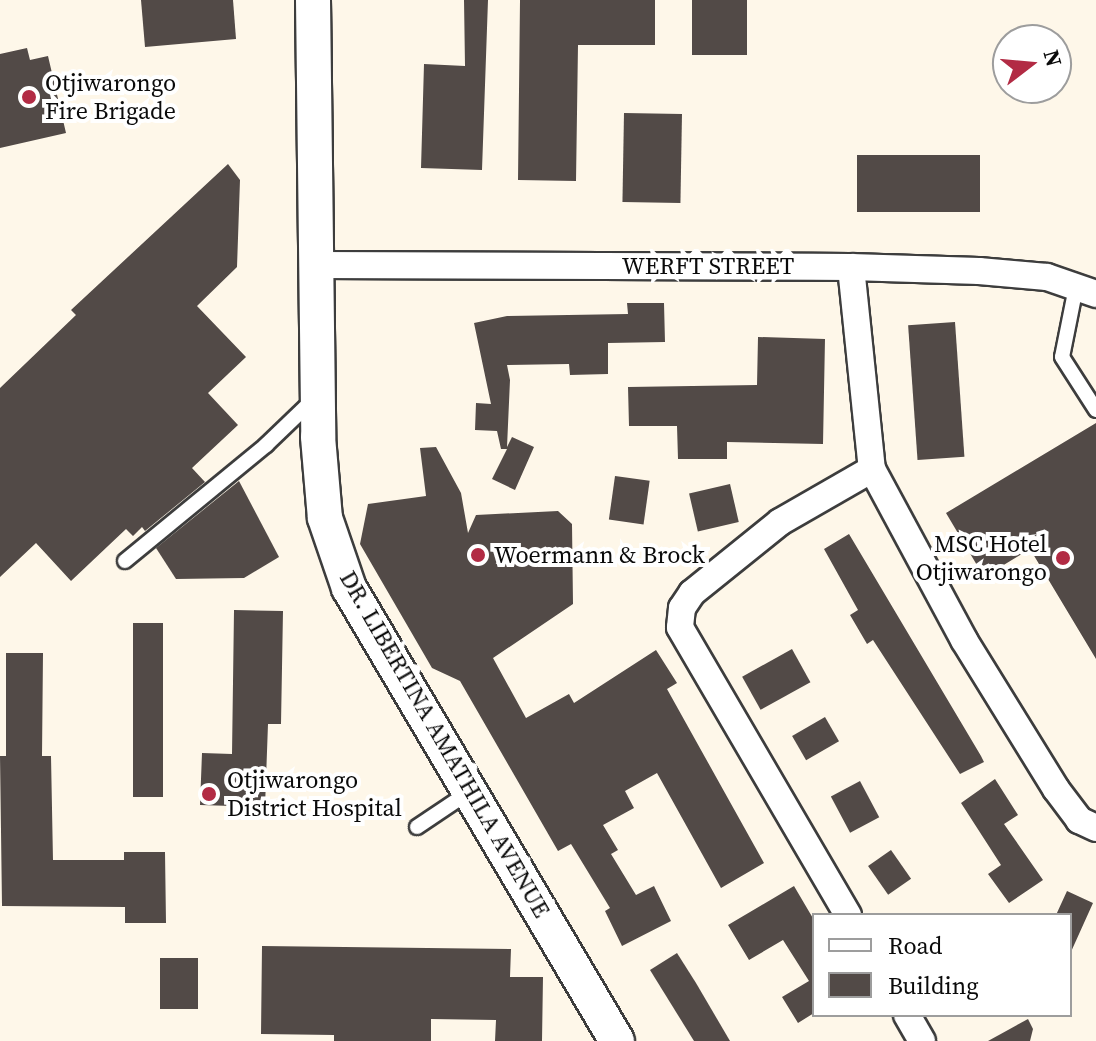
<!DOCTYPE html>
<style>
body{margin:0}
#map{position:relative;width:1096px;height:1041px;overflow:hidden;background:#fef7e9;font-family:"Source Serif 4",serif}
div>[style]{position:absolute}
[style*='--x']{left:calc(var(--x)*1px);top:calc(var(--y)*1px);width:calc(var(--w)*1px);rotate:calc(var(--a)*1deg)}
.building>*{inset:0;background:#524a47;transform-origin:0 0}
.roads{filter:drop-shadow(2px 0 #3d3d3d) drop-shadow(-2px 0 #3d3d3d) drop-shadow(0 2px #3d3d3d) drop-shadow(0 -2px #3d3d3d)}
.service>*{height:14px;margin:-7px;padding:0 7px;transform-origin:7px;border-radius:7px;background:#fff}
.minor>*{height:26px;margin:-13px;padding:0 13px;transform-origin:13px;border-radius:13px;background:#fff}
.tertiary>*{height:34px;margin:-17px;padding:0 17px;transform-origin:17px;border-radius:17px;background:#fff}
.dots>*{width:22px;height:22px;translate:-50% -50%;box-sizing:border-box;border:4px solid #fff;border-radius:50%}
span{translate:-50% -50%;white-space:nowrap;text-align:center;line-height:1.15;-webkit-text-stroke:8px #fff;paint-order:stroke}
.poi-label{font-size:24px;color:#0a0a0a}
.left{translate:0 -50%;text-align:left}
.right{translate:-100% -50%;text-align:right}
.street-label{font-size:24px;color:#0a0a0a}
.legend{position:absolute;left:812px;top:913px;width:260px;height:104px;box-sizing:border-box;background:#fff;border:2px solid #9d9d9d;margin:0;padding:10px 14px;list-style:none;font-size:24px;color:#0a0a0a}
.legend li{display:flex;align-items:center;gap:16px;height:40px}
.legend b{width:40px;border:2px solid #9d9d9d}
.north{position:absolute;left:992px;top:24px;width:80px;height:80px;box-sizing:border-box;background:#fff;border:2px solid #9d9d9d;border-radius:50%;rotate:74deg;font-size:22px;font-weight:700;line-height:32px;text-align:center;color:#0a0a0a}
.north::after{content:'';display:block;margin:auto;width:28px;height:36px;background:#b22b44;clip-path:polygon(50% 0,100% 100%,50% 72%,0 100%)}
</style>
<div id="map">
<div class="building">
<div style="clip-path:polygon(141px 0,233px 0,236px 39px,145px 47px)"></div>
<div style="clip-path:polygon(464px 0,488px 0,482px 170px,421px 168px,424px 64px,465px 66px)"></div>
<div style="clip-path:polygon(520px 0,655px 0,655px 45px,578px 45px,576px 181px,518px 180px)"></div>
<div style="left:692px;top:0;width:55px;height:55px"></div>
<div style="clip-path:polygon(27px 48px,30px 60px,48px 56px,66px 133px,0 148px,0 54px)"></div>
<div style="left:624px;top:113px;width:58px;height:89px;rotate:1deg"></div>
<div style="left:857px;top:155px;width:123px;height:57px"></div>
<div style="clip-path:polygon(228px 164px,240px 180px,237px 267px,197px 306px,246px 357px,208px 393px,238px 425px,192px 468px,205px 482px,145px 531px,142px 527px,133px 536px,126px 529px,71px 581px,36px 543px,0 577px,0 388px,76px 315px,71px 310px)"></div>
<div style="clip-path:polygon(627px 303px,664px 303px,665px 342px,608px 343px,608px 374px,570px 375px,569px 364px,507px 365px,510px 380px,507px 447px,512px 437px,534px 447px,515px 490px,492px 479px,507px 449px,501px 449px,497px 431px,475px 430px,476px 403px,491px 404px,474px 323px,507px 316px,628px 314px)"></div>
<div style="left:955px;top:322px;width:135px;height:47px;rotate:86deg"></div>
<div style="clip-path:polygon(758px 337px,825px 339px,823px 444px,727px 442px,727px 459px,678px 459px,677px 426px,629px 426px,628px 387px,757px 385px)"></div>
<div style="clip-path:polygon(1096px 423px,1096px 659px,1030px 549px,984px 577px,946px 513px)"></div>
<div style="clip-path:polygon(436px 447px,461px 493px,468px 533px,476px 515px,558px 511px,572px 524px,573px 604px,493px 658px,526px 718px,569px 694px,574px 703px,656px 650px,677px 683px,667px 689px,764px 863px,721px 888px,657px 773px,625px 791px,634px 808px,603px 825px,618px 850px,611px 854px,636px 895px,654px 886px,671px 921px,622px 946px,605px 911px,610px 908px,571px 844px,558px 851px,460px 681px,432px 668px,360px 544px,368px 504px,426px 496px,420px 448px)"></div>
<div style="left:615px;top:476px;width:35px;height:44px;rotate:8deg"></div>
<div style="clip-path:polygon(239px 481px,279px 557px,244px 578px,176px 579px,156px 548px)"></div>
<div style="left:730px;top:484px;width:39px;height:42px;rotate:77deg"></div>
<div style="clip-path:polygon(849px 534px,981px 756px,984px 762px,960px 774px,873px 640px,867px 644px,850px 615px,858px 610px,824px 549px)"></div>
<div style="clip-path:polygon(234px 610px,283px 611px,281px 724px,268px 724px,265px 807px,200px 805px,202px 753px,232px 754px)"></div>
<div style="left:133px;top:623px;width:30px;height:174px"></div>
<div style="left:792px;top:649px;width:38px;height:57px;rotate:61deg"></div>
<div style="clip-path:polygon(6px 653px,43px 653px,42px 756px,51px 756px,53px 860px,124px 860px,124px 852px,165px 852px,166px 923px,125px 923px,125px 907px,2px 906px,0 756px,6px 756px)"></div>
<div style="left:825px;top:717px;width:28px;height:38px;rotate:60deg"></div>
<div style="clip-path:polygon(995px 779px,1018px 815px,1004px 824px,1043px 880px,1009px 903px,988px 874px,1001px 865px,961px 803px)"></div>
<div style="left:860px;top:781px;width:41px;height:33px;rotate:62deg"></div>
<div style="left:891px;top:850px;width:35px;height:28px;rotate:55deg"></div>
<div style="clip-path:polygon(794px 886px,814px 920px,814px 1013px,798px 1023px,782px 997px,809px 981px,783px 940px,749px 960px,728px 925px)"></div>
<div style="clip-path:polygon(1067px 891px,1093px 903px,1070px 954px,1070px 915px,1056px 915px)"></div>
<div style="clip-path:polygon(262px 946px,511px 949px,510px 977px,543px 977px,542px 1041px,495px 1041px,496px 1020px,431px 1019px,431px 1041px,334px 1041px,334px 1035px,261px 1034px)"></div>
<div style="clip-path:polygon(677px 953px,696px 983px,730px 1041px,694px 1041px,650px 970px)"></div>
<div style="left:160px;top:958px;width:38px;height:51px"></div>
<div style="clip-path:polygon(1028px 1019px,1033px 1029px,1030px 1041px,988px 1041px)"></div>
</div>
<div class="roads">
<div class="service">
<div style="--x:1076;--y:287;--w:71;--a:101.3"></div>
<div style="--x:1062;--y:357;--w:63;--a:57.3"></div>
<div style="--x:125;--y:561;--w:183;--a:-39.4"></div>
<div style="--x:266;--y:445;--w:65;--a:-43.8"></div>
<div style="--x:417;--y:827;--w:63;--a:-33.9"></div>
</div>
<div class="minor">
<div style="--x:317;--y:265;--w:534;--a:0.21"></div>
<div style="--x:851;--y:267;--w:128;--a:1.8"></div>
<div style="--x:979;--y:271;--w:68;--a:5"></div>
<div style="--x:1047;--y:277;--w:52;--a:19.1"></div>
<div style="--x:851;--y:267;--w:203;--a:84.1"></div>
<div style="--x:872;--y:469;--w:194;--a:61.7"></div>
<div style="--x:964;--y:640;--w:175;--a:58.3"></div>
<div style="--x:1056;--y:789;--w:39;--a:53"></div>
<div style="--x:1079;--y:820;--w:19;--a:25"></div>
<div style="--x:848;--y:915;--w:333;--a:-120.3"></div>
<div style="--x:680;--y:627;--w:19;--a:-84"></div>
<div style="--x:682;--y:608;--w:18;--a:-56"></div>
<div style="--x:692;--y:593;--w:113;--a:-38.9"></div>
<div style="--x:780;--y:522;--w:106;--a:-29.9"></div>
<div style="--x:907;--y:1015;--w:30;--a:60"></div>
</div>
<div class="tertiary">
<div style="--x:313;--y:0;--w:437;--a:89.3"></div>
<div style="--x:318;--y:437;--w:81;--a:85.1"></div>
<div style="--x:325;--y:518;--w:74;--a:71.1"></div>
<div style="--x:349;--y:588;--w:526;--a:59.39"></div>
</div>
</div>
<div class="dots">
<div style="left:29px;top:97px;background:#b22b44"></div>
<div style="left:478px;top:555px;background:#b22b44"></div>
<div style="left:1063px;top:558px;background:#b22b44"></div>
<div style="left:209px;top:794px;background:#b22b44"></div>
</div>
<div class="poi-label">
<span class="left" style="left:45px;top:97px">Otjiwarongo<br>Fire Brigade</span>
<span class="right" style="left:1047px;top:558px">MSC Hotel<br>Otjiwarongo</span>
<span class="left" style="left:494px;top:555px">Woermann &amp; Brock</span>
<span class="left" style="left:227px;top:794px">Otjiwarongo<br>District Hospital</span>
</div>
<div class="street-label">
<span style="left:708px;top:266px">WERFT STREET</span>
<span style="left:445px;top:744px;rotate:60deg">DR. LIBERTINA AMATHILA AVENUE</span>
</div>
<ul class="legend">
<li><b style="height:10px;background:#fff"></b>Road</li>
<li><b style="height:22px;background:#524a47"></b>Building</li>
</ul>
<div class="north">N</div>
</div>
